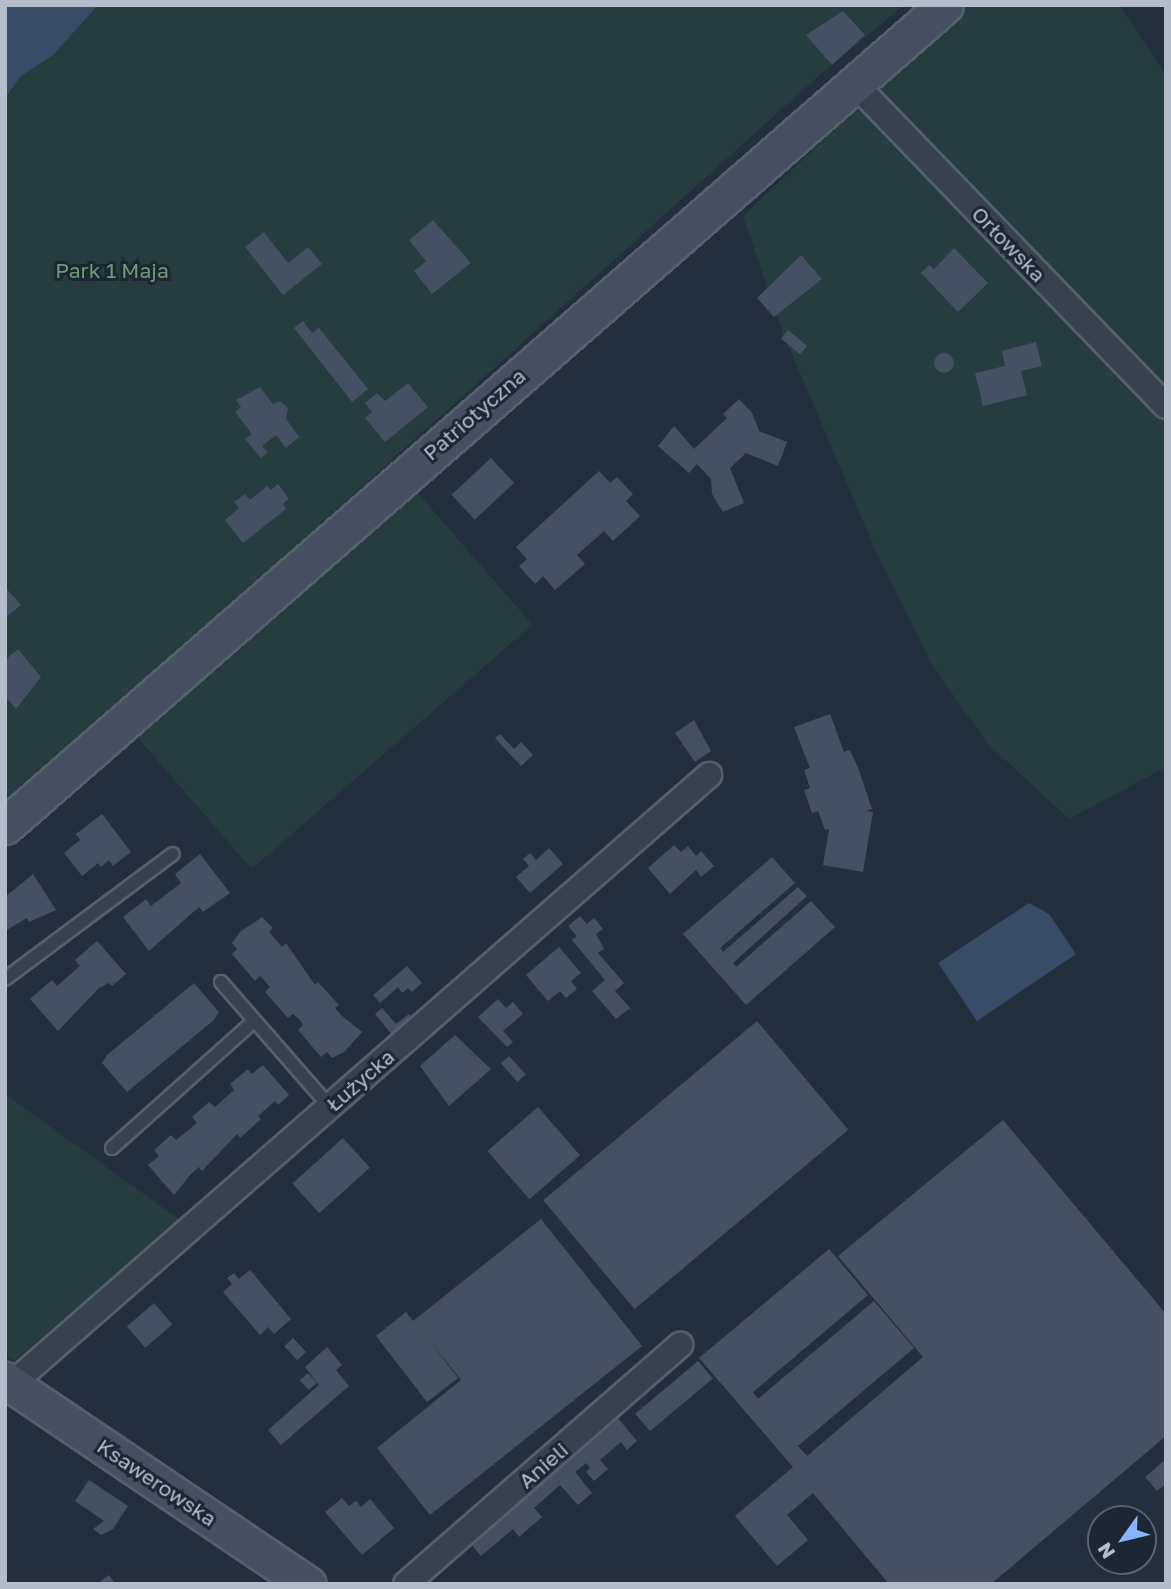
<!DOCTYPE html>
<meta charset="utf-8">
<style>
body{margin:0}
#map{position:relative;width:1171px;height:1589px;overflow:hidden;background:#242f3e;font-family:"Golos Text",sans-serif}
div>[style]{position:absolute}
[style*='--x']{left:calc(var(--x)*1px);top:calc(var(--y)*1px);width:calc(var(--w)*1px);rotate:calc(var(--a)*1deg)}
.green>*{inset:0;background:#263c3f;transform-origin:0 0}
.water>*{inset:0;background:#394c67}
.building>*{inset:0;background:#455162;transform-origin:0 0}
.round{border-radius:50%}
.roads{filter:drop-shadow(2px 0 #565f6c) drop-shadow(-2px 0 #565f6c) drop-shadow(0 2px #565f6c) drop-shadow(0 -2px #565f6c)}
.lane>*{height:12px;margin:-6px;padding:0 6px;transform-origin:6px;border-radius:6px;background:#38414e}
.street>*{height:24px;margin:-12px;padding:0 12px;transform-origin:12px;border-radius:12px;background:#38414e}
.secondary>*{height:35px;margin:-17.5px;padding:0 17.5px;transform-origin:17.5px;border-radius:17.5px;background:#465061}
span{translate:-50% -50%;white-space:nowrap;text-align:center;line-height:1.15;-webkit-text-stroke:6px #1d2633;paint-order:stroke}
.street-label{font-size:21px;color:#b4bcc9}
.park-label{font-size:21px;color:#6b9a76}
.frame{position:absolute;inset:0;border:7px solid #b4bcc9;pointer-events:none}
.north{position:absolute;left:1087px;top:1505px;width:70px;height:70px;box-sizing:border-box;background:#1d2633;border:2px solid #59626f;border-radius:50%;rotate:236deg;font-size:19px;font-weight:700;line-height:28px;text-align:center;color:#b4bcc9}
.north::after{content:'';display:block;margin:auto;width:24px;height:32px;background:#8ab4f8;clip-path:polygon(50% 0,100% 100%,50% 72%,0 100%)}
</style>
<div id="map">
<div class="green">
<div style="clip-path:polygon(5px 5px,904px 5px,815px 79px,5px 808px)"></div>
<div style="clip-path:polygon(967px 5px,1120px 5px,1166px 75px,1166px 767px,1069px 819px,988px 744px,932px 665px,873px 545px,782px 331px,743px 216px)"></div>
<div style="left:417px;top:492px;width:176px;height:372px;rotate:49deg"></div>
<div style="clip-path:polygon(5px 1094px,180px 1220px,14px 1361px,5px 1356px)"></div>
</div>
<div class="water">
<div style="clip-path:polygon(5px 5px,98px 5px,53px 55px,21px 76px,5px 98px)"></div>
<div style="clip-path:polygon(1029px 903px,1049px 914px,1076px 954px,977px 1021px,938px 963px)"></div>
</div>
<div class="building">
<div style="clip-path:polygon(843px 11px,865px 35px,832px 65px,806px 35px)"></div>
<div style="clip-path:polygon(433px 220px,471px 263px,432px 294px,414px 271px,426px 261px,409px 240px)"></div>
<div style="clip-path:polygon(264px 232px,288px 263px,308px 247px,322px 264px,283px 295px,245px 247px)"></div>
<div style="clip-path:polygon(954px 248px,988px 283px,958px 312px,921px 273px,929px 265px,934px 269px)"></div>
<div style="clip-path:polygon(801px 255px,822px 279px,774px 317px,757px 298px)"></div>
<div style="clip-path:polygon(303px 321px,312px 333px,319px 328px,368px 389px,352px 402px,294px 328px)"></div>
<div style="left:788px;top:330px;width:25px;height:11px;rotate:40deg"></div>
<div style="clip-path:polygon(1036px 342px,1042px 366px,1021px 371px,1027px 395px,983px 406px,975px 373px,1005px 366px,1002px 351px)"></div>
<div class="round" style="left:934px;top:353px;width:20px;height:20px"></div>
<div style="clip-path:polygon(408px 383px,428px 407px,385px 442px,365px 418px,372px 412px,365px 403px,377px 393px,385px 401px)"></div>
<div style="clip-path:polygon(260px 387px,273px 404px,280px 401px,288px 408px,286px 419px,299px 437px,286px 448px,276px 435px,262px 446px,268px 452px,261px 458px,245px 439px,252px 434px,235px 412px,241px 407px,236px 400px)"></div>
<div style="clip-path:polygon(739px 399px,752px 413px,759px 431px,787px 442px,778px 466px,746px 453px,730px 468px,744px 503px,723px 512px,712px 494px,711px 479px,697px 464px,689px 473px,658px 446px,674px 426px,694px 449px,727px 418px,723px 414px)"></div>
<div style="left:491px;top:458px;width:34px;height:54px;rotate:47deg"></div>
<div style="clip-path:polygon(599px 471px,610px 483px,617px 477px,633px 494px,626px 501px,640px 516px,613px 541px,604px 531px,577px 555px,585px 564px,555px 590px,543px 576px,535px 584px,519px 566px,527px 559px,516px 547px)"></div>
<div style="clip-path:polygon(278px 484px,289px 499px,283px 504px,286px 509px,243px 543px,225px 520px,239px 508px,234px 502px,245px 494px,250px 500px,267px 486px,271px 490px)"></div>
<div style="clip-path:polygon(5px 587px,21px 605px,5px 618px)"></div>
<div style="clip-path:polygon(18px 649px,41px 677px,16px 709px,5px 696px,5px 660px)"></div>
<div style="clip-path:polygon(830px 714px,844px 752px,850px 750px,859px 770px,872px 809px,866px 811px,873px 812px,863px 872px,823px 865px,829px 829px,825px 830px,818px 811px,812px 813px,804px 790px,810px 788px,804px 770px,810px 768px,794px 727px)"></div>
<div style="clip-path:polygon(694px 720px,711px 751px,695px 762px,675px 733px)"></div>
<div style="clip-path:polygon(500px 734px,514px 749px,521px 742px,533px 755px,521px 766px,495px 738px)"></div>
<div style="clip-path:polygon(102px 814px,131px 852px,113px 866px,109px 860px,101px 867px,98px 863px,82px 876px,64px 853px,80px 840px,76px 834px)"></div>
<div style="clip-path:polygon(674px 845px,681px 852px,688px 846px,696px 856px,701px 851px,714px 866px,701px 877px,696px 870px,670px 894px,648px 868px)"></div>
<div style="clip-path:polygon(549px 848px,563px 864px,530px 893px,516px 877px,529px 866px,523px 859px,530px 853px,536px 860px)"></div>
<div style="clip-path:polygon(200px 854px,230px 893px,203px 912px,199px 907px,149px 951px,123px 917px,146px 899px,151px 906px,181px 883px,175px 874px)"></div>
<div style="clip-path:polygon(772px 857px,795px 883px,720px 948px,723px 952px,798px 887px,807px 896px,733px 963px,736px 967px,811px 901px,835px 927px,746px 1005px,683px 934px)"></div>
<div style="clip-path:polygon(33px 874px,56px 910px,29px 922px,27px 918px,5px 931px,5px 897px)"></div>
<div style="clip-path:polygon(580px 916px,587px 924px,594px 918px,603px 929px,596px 934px,604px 949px,598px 953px,624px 983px,615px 991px,630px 1008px,616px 1019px,592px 991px,605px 980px,572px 940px,577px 936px,568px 926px)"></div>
<div style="clip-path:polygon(262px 917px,273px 928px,269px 932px,282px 947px,286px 943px,315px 985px,318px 982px,339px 1005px,335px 1008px,341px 1015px,362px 1032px,344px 1052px,332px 1058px,327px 1052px,321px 1057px,298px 1030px,303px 1025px,299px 1019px,293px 1014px,288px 1018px,265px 992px,270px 987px,260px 976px,255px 981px,232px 954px,237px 949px,232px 943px,240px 932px)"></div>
<div style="clip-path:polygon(97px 941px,126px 974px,112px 986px,109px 983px,99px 988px,58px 1031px,30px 999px,52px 980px,57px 986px,80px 966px,75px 960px)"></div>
<div style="clip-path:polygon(559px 947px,581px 973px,571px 981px,577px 989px,566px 998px,560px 991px,548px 1001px,526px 975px)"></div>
<div style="clip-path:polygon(407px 966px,422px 983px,412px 992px,408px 988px,402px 993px,398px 987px,380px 1003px,373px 995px)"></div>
<div style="clip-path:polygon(194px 983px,219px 1012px,214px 1020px,127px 1092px,102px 1063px,107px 1055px)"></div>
<div style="clip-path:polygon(498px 999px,506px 1008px,513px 1002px,523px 1014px,503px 1031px,513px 1042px,507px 1047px,478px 1017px)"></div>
<div style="clip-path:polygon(382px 1008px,396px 1024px,409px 1014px,413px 1019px,393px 1036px,375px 1014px)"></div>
<div style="left:757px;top:1021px;width:142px;height:279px;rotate:50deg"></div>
<div style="clip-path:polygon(455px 1035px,491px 1069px,449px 1106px,420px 1066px)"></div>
<div style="left:509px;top:1056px;width:25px;height:11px;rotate:48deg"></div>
<div style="clip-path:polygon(263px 1065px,289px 1095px,278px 1105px,275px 1101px,258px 1116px,261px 1119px,240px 1138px,237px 1134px,202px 1171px,199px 1167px,191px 1174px,174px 1195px,148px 1165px,159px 1156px,154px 1150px,171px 1135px,176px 1140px,197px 1123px,192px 1117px,209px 1102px,215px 1107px,234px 1090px,230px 1084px,248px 1069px,252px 1074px)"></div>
<div style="left:538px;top:1107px;width:64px;height:67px;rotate:49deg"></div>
<div style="clip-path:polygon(1003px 1120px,1166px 1314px,1166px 1436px,991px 1584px,889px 1584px,813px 1493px,787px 1515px,808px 1540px,777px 1566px,735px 1516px,793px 1467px,699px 1358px,829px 1249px,868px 1295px,753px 1392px,758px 1399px,874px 1301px,914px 1348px,798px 1446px,807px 1456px,923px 1357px,838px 1256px)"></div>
<div style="left:343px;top:1138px;width:40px;height:68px;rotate:48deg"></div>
<div style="clip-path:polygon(541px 1219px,642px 1346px,430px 1515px,377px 1448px,461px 1380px,429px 1340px,458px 1378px,427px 1402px,376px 1336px,406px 1312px,413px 1321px)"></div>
<div style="clip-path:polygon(250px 1270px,291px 1319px,274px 1334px,268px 1327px,260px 1335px,223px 1292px,232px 1284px,227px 1278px,234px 1273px,239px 1279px)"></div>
<div style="left:154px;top:1303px;width:28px;height:36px;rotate:49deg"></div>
<div style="left:293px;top:1338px;width:19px;height:12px;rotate:47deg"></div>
<div style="clip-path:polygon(327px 1347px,342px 1365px,336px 1370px,349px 1386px,281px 1445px,268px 1430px,319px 1385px,305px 1367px)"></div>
<div style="left:698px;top:1361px;width:23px;height:82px;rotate:50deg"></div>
<div style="left:308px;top:1373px;width:13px;height:11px;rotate:48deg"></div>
<div style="clip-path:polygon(617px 1417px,637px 1441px,627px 1450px,621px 1442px,600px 1460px,608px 1469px,594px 1481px,586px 1472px,590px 1468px,586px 1463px,575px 1472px,592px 1493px,578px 1505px,560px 1485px,534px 1508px,542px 1517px,519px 1537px,513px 1529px,481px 1556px,470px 1543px)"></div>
<div style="clip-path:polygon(1166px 1459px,1166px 1484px,1157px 1491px,1145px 1477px)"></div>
<div style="clip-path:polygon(89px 1480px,128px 1506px,113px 1529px,101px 1535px,93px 1529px,104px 1521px,75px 1501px)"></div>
<div style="clip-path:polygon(342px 1498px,349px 1506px,356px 1501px,361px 1507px,370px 1499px,394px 1528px,362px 1555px,325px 1512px)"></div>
<div style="clip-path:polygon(109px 1575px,115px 1584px,97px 1584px)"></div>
</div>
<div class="roads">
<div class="lane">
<div style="--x:5;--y:979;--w:209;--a:-36.7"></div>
<div style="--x:221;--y:982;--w:166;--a:48.9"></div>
<div style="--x:112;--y:1148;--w:191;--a:-41.8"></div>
</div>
<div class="street">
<div style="--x:853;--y:82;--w:450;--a:46"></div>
<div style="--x:12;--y:1384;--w:926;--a:-41.15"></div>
<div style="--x:406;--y:1584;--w:364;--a:-41.1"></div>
</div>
<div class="secondary">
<div style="--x:5;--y:826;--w:1248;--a:-41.13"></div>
<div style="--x:5;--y:1380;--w:365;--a:34"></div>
</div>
</div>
<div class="street-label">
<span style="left:1009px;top:244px;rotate:46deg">Orłowska</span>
<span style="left:474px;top:414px;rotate:-41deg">Patriotyczna</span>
<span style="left:360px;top:1080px;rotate:-41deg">Łużycka</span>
<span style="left:543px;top:1465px;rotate:-41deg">Anieli</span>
<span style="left:157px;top:1482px;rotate:34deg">Ksawerowska</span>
</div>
<div class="park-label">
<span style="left:112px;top:270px">Park 1 Maja</span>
</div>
<div class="frame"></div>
<div class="north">N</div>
</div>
